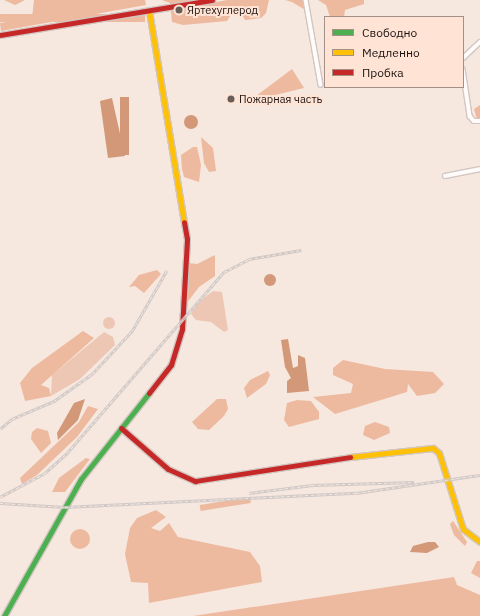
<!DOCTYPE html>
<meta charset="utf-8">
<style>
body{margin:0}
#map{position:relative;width:480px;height:616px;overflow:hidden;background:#f6e7df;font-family:"IBM Plex Sans",sans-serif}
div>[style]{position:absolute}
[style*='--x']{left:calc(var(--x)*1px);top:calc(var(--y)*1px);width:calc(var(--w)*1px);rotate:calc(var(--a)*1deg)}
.green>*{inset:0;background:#edc7b4}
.round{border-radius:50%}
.forest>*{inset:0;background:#edba9f;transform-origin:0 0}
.water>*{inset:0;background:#d29878;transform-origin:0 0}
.roads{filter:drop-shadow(1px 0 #d2c6c1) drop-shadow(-1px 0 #d2c6c1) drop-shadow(0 1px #d2c6c1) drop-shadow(0 -1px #d2c6c1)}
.street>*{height:3.5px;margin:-1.75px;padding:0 1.75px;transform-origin:1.75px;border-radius:1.75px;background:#fefbfa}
.fast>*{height:5px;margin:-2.5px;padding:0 2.5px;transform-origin:2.5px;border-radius:2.5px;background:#4caf50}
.slow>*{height:5px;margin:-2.5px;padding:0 2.5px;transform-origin:2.5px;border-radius:2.5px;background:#ffc107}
.jam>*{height:5px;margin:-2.5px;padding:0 2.5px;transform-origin:2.5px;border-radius:2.5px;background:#c62828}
.rail>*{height:2.5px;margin-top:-1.25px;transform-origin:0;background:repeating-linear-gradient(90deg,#ffe4d6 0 3px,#cec9c7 0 6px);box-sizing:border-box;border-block:1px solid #cec9c7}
.dots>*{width:11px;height:11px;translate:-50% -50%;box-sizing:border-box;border:2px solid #ffe4d6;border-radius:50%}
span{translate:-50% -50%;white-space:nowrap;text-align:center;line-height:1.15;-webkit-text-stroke:4px #ffe4d6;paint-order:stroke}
.poi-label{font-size:11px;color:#1b120e}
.left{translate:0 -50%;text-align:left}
.legend{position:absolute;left:324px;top:16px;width:140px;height:72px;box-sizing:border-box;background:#ffe4d6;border:1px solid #a49086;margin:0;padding:5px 7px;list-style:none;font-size:12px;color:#1b120e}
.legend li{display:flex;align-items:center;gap:8px;height:20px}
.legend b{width:20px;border:1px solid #a49086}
</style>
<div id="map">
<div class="green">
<div style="clip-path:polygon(213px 291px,222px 292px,228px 330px,224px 332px,211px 322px,196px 320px,191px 314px,196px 304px)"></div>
<div class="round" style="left:103px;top:317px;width:12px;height:12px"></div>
<div style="clip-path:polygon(104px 332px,113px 337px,115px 345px,80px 379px,51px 396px,52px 375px)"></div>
</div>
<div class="forest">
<div style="clip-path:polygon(4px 0,25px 0,15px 5px)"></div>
<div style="clip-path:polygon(34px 0,145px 0,146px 5px,1px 31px,0 23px,32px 18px)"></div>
<div style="clip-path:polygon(162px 0,200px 0,202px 5px,227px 0,269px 0,266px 13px,261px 18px,245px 20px,239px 9px,234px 10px,227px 21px,183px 25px,172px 22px,170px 3px)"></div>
<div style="clip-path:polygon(285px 0,306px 0,307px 11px,292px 2px)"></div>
<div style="clip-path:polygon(318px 0,364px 0,364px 4px,345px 10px,344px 17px,330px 17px,326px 5px)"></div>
<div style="left:145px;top:14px;width:8px;height:147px;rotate:90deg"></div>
<div style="clip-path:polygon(292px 69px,304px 88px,255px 100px,256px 96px)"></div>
<div style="clip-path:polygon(480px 105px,480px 120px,477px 120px,474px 109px)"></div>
<div style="clip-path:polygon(201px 137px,213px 148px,216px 171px,209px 172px,204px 163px)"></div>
<div style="clip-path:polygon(193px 147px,197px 147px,201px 165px,199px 182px,184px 177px,182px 169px,181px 155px)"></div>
<div style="clip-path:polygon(215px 255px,215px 276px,199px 287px,186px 304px,189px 263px,197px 264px)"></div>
<div style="clip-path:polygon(157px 270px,161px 274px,144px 293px,135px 286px,129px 287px,139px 275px)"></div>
<div style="clip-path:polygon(83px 331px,94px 338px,41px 385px,49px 388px,51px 396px,25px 401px,20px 383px,32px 368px)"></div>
<div style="clip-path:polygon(343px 360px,385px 369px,433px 372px,444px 384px,435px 393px,417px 396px,408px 384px,407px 392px,335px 414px,313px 397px,351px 393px,353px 384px,333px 375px,333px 368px)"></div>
<div style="clip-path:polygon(268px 371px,270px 375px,266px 384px,247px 398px,244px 388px,250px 380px)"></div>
<div style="clip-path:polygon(217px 399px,226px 399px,228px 409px,224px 416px,209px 430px,198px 429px,192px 422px)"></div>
<div style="clip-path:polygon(297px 400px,311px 401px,319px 412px,319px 419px,289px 427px,284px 420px,287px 403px)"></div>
<div style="clip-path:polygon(88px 406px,98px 409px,77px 437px,37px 475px,22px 484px,20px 478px,79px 422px)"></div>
<div style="clip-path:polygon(375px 422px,389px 427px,390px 433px,374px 440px,363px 435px,365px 426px)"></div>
<div style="clip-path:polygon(37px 428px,48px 431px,51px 443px,41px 453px,31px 439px,32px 432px)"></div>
<div style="clip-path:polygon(86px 458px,90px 459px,65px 492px,52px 492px,59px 478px)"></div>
<div style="left:250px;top:497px;width:6px;height:51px;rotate:81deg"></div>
<div style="clip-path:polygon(156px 510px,166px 517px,151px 528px,160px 531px,169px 523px,178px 537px,250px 552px,260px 566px,262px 582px,149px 603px,148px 583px,131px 582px,125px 554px,130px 528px,137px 518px)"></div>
<div style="clip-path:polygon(453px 521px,467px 542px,465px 546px,454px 535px,450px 524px)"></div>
<div class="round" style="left:70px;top:529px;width:20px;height:20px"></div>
<div style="clip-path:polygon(477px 561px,480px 561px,480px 578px,471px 573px)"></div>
<div style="clip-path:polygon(454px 577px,457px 585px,480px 595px,480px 616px,193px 616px)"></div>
</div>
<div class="water">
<div style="left:120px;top:97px;width:9px;height:58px"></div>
<div style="clip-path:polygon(112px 98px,125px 156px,108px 158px,100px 101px)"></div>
<div class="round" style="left:184px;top:115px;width:14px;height:14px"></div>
<div class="round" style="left:264px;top:274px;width:12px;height:12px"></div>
<div style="clip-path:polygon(288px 339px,293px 368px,298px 366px,298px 355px,305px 358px,309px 391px,287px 393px,287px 381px,291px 378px,285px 367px,281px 340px)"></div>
<div style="clip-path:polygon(85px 399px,78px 420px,58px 440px,57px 433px,74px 403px)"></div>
<div style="clip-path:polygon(428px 542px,435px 542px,439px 547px,427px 553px,410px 552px,413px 546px)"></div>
</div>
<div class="roads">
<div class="street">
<div style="--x:306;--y:0;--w:86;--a:80"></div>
<div style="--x:463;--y:58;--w:23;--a:-43"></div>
<div style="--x:463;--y:69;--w:48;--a:81.5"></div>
<div style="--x:470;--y:116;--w:6;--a:51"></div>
<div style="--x:474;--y:121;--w:6;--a:0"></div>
<div style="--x:445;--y:176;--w:36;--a:-11"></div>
</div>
<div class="fast">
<div style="--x:4;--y:616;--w:157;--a:-60.7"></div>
<div style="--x:81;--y:479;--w:110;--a:-51.7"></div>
</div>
<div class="slow">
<div style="--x:149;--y:11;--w:214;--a:80.6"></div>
<div style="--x:350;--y:457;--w:83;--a:-6.2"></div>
<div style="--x:433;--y:448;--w:8;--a:40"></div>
<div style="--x:439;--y:453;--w:80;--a:72.5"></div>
<div style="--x:463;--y:529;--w:21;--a:37"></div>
</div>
<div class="jam">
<div style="--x:0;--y:35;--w:215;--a:-9.4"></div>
<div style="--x:149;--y:393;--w:36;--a:-52"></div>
<div style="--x:171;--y:365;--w:38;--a:-73"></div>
<div style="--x:182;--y:329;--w:90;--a:-86.8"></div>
<div style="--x:187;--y:239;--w:17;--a:-100"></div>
<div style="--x:121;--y:428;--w:62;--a:41.1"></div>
<div style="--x:168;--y:469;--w:30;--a:24"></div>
<div style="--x:195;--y:481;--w:157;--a:-8.8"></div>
</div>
</div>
<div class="rail">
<div style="--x:0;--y:429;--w:16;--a:-40"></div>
<div style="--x:12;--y:419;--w:46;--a:-23.2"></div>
<div style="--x:54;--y:401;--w:47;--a:-35.4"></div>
<div style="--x:92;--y:374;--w:59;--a:-47.1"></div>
<div style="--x:132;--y:331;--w:70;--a:-60.2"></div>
<div style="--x:249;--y:493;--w:64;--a:-7.2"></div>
<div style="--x:312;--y:485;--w:102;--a:-1.7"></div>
<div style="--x:0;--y:497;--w:51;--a:-28.1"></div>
<div style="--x:45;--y:473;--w:30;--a:-42"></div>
<div style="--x:67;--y:453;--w:240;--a:-49.1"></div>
<div style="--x:224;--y:272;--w:28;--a:-27"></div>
<div style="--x:249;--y:259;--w:53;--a:-9.8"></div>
<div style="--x:0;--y:503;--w:65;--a:3.5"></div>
<div style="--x:65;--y:507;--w:291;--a:-2.8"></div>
<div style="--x:356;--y:493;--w:125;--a:-8.3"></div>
</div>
<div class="dots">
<div style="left:179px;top:10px;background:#685d57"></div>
<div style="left:231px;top:99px;background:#685d57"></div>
</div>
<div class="poi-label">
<span class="left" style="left:187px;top:10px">Яртехуглерод</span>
<span class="left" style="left:239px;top:99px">Пожарная часть</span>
</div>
<ul class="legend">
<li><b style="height:5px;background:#4caf50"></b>Свободно</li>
<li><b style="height:5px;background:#ffc107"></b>Медленно</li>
<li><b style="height:5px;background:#c62828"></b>Пробка</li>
</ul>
</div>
